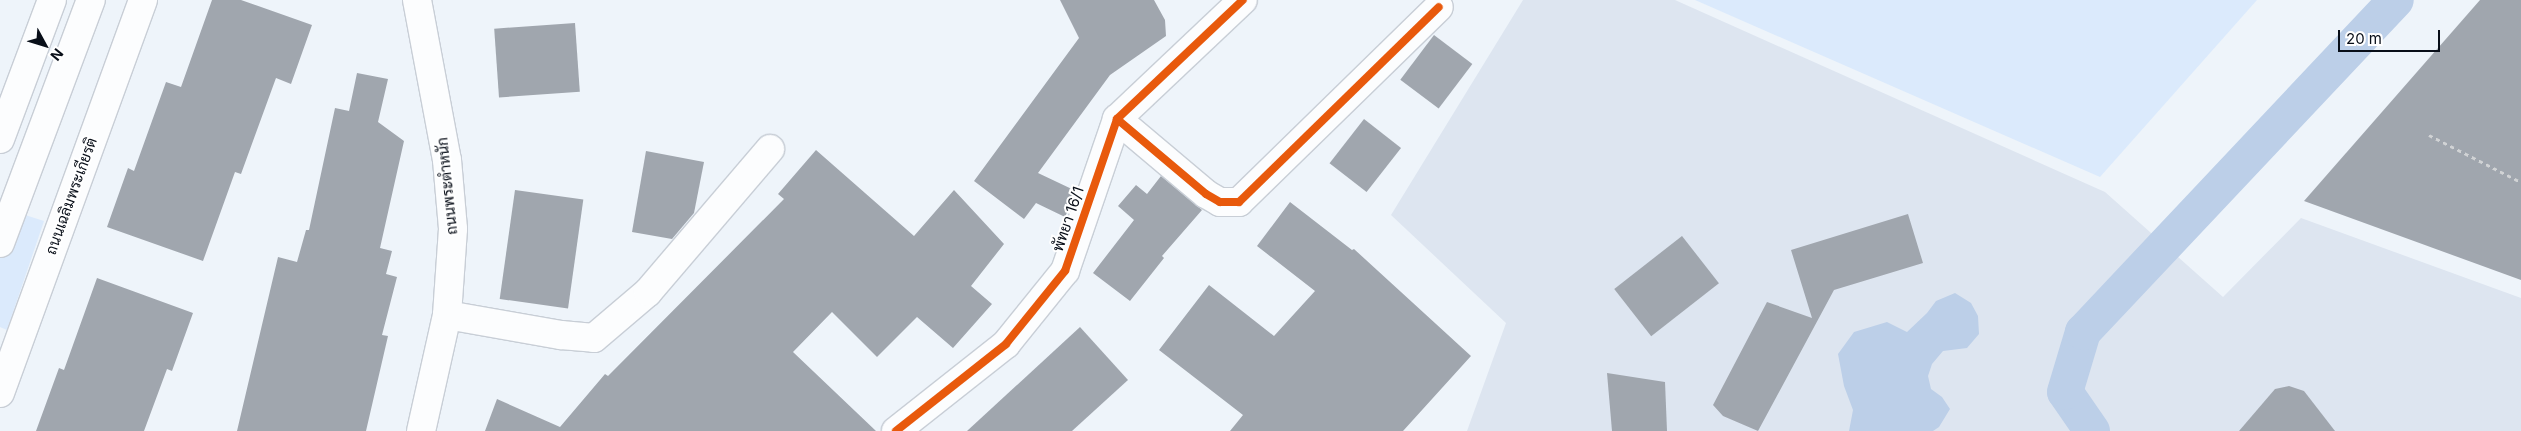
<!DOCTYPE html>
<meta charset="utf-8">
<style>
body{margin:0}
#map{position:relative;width:2521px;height:431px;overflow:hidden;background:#eef4fa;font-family:Inter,Sarabun,sans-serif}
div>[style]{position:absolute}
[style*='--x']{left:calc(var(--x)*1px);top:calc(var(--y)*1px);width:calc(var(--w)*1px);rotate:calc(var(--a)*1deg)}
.built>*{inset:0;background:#dde5f0}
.green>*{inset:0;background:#dbeafc}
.water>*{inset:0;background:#bccfe8}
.canal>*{height:36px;margin:-18px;padding:0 18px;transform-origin:18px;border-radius:18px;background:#bccfe8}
.building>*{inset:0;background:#a0a6ae;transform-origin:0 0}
.path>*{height:3px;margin-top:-1.5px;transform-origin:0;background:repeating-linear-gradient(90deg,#d1d3d5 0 4px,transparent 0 8px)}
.roads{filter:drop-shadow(1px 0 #c8ced6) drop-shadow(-1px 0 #c8ced6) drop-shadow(0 1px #c8ced6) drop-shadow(0 -1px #c8ced6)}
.minor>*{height:28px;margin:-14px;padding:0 14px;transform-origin:14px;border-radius:14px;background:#fcfdfe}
.major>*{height:28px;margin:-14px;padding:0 14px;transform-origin:14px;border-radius:14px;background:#fcfdfe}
.cycleway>*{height:8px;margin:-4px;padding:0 4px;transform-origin:4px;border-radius:4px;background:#e8590c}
span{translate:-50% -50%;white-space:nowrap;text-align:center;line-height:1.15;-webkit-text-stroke:4px #fff;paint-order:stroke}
.street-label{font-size:15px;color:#080e18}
.north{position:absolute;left:20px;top:20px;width:50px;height:50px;-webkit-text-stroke:4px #fff;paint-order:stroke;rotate:129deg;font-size:14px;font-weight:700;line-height:20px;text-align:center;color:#080e18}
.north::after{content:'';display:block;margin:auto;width:18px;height:22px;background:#080e18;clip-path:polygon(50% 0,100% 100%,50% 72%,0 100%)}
.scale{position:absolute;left:2338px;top:30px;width:102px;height:22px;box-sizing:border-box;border:2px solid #080e18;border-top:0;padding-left:6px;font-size:15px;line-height:18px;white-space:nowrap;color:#080e18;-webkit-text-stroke:4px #fff;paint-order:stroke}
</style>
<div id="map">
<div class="built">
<div style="clip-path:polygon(1523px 0,1675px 0,2105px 192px,2223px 297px,2301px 218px,2521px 298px,2521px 431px,1467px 431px,1506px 323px,1391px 215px)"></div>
</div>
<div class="green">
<div style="clip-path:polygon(1695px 0,2257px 0,2100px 177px)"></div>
<div style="clip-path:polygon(0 207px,44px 221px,7px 330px,0 327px)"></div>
</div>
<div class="water">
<div style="clip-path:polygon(1955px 293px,1971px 303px,1978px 316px,1979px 334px,1967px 348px,1943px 351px,1932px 364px,1928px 376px,1931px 389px,1942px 397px,1950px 409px,1939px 427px,1933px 431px,1849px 431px,1853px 410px,1844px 386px,1838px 354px,1854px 332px,1887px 322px,1907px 332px,1927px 313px,1936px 301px)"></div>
</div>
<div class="canal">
<div style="--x:2092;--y:431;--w:47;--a:-124.7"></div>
<div style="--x:2065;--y:392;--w:63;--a:-73.3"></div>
<div style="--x:2083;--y:332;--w:456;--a:-46.7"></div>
</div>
<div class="building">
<div style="clip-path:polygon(212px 0,241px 0,312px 25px,291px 84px,276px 78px,241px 174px,235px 172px,203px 261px,107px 227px,128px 168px,134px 171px,166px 82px,181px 87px)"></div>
<div style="clip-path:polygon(1060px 0,1154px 0,1165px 20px,1166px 36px,1110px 75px,1038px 173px,1076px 191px,1065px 217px,1036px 203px,1024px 219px,974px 181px,1079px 38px)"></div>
<div style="clip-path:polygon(2480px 0,2521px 0,2521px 280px,2304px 201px)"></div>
<div style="left:575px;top:23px;width:69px;height:81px;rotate:86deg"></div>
<div style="left:1434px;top:35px;width:48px;height:56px;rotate:37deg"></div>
<div style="clip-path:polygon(357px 73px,388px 79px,378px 122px,404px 141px,380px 248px,392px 251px,386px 274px,397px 277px,382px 335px,388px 336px,366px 431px,237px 431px,278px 257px,297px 262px,306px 230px,309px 230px,335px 108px,349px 111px)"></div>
<div style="left:1364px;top:119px;width:47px;height:56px;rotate:38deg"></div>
<div style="clip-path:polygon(816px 150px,914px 236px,954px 190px,1004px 244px,971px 286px,992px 304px,953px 348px,917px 317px,877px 357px,832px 312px,793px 352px,876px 431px,485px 431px,497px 399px,560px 427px,605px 374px,608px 376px,784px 199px,778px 194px)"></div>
<div style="clip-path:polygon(646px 151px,704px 162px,694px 213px,672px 239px,632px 232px)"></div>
<div style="clip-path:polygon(1161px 176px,1202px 210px,1162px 256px,1164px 258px,1130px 301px,1093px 273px,1134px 220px,1118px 206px,1136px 185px,1147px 194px)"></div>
<div style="left:515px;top:190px;width:69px;height:110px;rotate:8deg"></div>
<div style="clip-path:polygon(1290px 202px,1352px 250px,1354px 249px,1471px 356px,1403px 431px,1230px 431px,1243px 415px,1159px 350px,1209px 285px,1274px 336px,1315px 291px,1257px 246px)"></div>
<div style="clip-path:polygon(1908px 214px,1923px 263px,1834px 290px,1758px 431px,1723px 416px,1713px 405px,1767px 302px,1812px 318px,1791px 250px)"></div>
<div style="left:1682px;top:236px;width:60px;height:86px;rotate:52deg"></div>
<div style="clip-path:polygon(97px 278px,193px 313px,172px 371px,167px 369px,144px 431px,36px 431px,59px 368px,64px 370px)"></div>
<div style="clip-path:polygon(1080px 327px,1128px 380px,1072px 431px,967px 431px)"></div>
<div style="clip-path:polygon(1607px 373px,1665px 382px,1667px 431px,1612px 431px)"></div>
<div style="clip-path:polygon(2289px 386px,2304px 391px,2335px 431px,2239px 431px,2275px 389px)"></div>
</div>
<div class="path">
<div style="--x:2429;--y:135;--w:103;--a:27.1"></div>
</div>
<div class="roads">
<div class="minor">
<div style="--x:1117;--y:119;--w:116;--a:40.1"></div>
<div style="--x:1206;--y:194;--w:16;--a:30"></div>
<div style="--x:1220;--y:202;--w:19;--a:0"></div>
<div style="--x:1239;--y:202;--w:279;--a:-44.3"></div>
<div style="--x:447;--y:315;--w:116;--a:10"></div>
<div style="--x:561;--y:335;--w:33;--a:5"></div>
<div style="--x:594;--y:338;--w:71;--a:-40.4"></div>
<div style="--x:648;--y:292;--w:188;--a:-49.5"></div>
<div style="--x:896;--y:431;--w:140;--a:-38.3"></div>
<div style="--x:1006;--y:344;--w:94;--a:-51.1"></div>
<div style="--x:1065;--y:271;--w:161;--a:-71.1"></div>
<div style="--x:1117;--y:119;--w:173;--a:-43.4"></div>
</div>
<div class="major">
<div style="--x:417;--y:0;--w:163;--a:79.4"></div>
<div style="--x:447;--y:160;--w:69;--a:85"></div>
<div style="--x:453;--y:229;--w:86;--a:94"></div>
<div style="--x:447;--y:315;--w:119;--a:102.6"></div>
<div style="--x:0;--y:139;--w:148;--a:-69.5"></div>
<div style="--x:0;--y:243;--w:259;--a:-69.5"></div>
<div style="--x:0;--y:393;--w:418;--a:-70"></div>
</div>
</div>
<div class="cycleway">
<div style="--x:1117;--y:119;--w:116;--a:40.1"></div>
<div style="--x:1206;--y:194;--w:16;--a:30"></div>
<div style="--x:1220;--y:202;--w:19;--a:0"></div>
<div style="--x:1239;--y:202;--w:279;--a:-44.3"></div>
<div style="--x:896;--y:431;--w:140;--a:-38.3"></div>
<div style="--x:1006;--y:344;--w:94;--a:-51.1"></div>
<div style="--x:1065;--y:271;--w:161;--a:-71.1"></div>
<div style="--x:1117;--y:119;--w:173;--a:-43.4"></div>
</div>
<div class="street-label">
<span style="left:447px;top:186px;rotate:-96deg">ถนนพระตำหนัก</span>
<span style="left:71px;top:196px;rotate:-70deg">ถนนเฉลิมพระเกียรติ</span>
<span style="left:1068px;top:219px;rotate:-71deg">พัทยา 16/1</span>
</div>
<div class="north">N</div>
<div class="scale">20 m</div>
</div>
